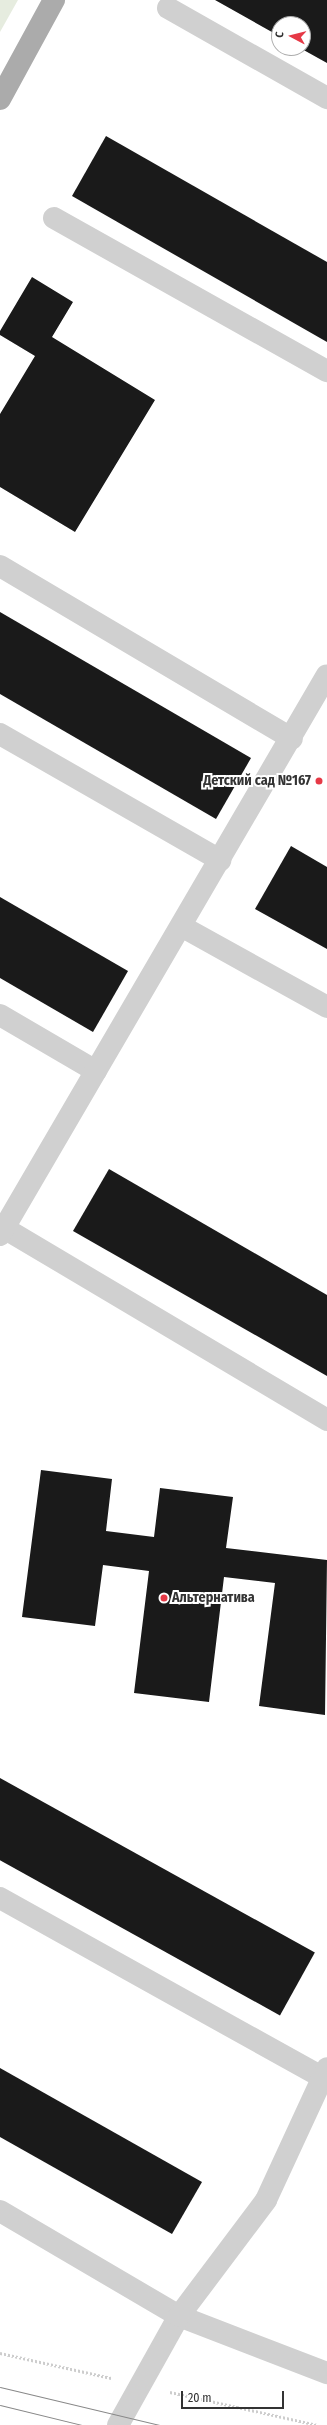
<!DOCTYPE html>
<meta charset="utf-8">
<style>
body{margin:0}
#map{position:relative;width:327px;height:2425px;overflow:hidden;background:#fff;font-family:"Fira Sans Condensed",sans-serif}
div>[style]{position:absolute}
[style*='--x']{left:calc(var(--x)*1px);top:calc(var(--y)*1px);width:calc(var(--w)*1px);rotate:calc(var(--a)*1deg)}
.green>*{inset:0;background:#e6ecdf}
.building>*{inset:0;background:#1a1a1a;transform-origin:0 0}
.path>*{height:2.5px;margin-top:-1.25px;transform-origin:0;background:repeating-linear-gradient(90deg,#cdcdcd 0 2px,transparent 0 4px)}
.minor>*{height:22px;margin:-11px;padding:0 11px;transform-origin:11px;border-radius:11px;background:#d0d0d0}
.major>*{height:22px;margin:-11px;padding:0 11px;transform-origin:11px;border-radius:11px;background:#ababab}
.tram>*{height:1px;margin:-0.5px;padding:0 0.5px;transform-origin:0.5px;border-radius:0.5px;background:#888}
.dots>*{width:11px;height:11px;translate:-50% -50%;box-sizing:border-box;border:2px solid #fff;border-radius:50%}
span{translate:-50% -50%;white-space:nowrap;text-align:center;line-height:1.15;-webkit-text-stroke:4px #fff;paint-order:stroke}
.poi-label{font-size:14px;color:#333;font-weight:700}
.right{translate:-100% -50%;text-align:right}
.left{translate:0 -50%;text-align:left}
.north{position:absolute;left:271px;top:16px;width:40px;height:40px;box-sizing:border-box;background:#fff;border:1px solid #adadad;border-radius:50%;rotate:277deg;font-size:11px;font-weight:700;line-height:16px;text-align:center;color:#333}
.north::after{content:'';display:block;margin:auto;width:14px;height:18px;background:#e63946;clip-path:polygon(50% 0,100% 100%,50% 72%,0 100%)}
.scale{position:absolute;left:181px;top:2391px;width:103px;height:18px;box-sizing:border-box;border:2px solid #333;border-top:0;padding-left:5px;font-size:12px;line-height:14px;white-space:nowrap;color:#333;-webkit-text-stroke:3px #fff;paint-order:stroke}
</style>
<div id="map">
<div class="green">
<div style="clip-path:polygon(0 0,18px 0,0 32px)"></div>
</div>
<div class="building">
<div style="clip-path:polygon(215px 0,327px 0,327px 63px,300px 48px,303px 48px,303px 24px,279px 24px,279px 36px)"></div>
<div style="clip-path:polygon(106px 136px,327px 262px,327px 342px,72px 196px)"></div>
<div style="clip-path:polygon(32px 277px,73px 302px,52px 337px,155px 400px,75px 532px,0 487px,0 414px,35px 356px,0 335px,0 331px)"></div>
<div style="clip-path:polygon(0 612px,251px 758px,216px 819px,0 694px)"></div>
<div style="clip-path:polygon(291px 846px,327px 867px,327px 949px,255px 909px)"></div>
<div style="clip-path:polygon(0 897px,128px 971px,93px 1032px,0 978px)"></div>
<div style="clip-path:polygon(109px 1169px,327px 1295px,327px 1376px,73px 1231px)"></div>
<div style="clip-path:polygon(41px 1470px,112px 1479px,106px 1531px,154px 1537px,160px 1488px,233px 1497px,226px 1548px,327px 1560px,325px 1715px,259px 1706px,275px 1583px,224px 1577px,209px 1702px,134px 1693px,149px 1571px,103px 1565px,95px 1626px,22px 1617px)"></div>
<div style="left:0;top:1778px;width:360px;height:72px;rotate:29deg"></div>
<div style="clip-path:polygon(0 2068px,202px 2182px,172px 2234px,0 2137px)"></div>
</div>
<div class="path">
<div style="--x:0;--y:2353;--w:114;--a:12.7"></div>
<div style="--x:170;--y:2392;--w:152;--a:12.6"></div>
</div>
<div class="minor">
<div style="--x:168;--y:8;--w:183;--a:29.5"></div>
<div style="--x:54;--y:218;--w:313;--a:29.3"></div>
<div style="--x:0;--y:566;--w:339;--a:30.6"></div>
<div style="--x:0;--y:734;--w:254;--a:29.8"></div>
<div style="--x:181;--y:926;--w:167;--a:29"></div>
<div style="--x:0;--y:1015;--w:111;--a:30.3"></div>
<div style="--x:4;--y:1228;--w:376;--a:30.7"></div>
<div style="--x:0;--y:1235;--w:648;--a:-59.72"></div>
<div style="--x:0;--y:1898;--w:368;--a:29.1"></div>
<div style="--x:0;--y:2211;--w:208;--a:30.4"></div>
<div style="--x:179;--y:2316;--w:159;--a:21.1"></div>
<div style="--x:118;--y:2425;--w:125;--a:-60.8"></div>
<div style="--x:179;--y:2316;--w:145;--a:-53.1"></div>
<div style="--x:266;--y:2200;--w:145;--a:-65.2"></div>
</div>
<div class="major">
<div style="--x:0;--y:99;--w:113;--a:-61.4"></div>
</div>
<div class="tram">
<div style="--x:0;--y:2387;--w:164;--a:13.4"></div>
<div style="--x:0;--y:2405;--w:84;--a:13.7"></div>
</div>
<div class="dots">
<div style="left:319px;top:781px;background:#e63946"></div>
<div style="left:164px;top:1598px;background:#e63946"></div>
</div>
<div class="poi-label">
<span class="right" style="left:311px;top:781px">Детский сад №167</span>
<span class="left" style="left:172px;top:1598px">Альтернатива</span>
</div>
<div class="north">С</div>
<div class="scale">20 m</div>
</div>
